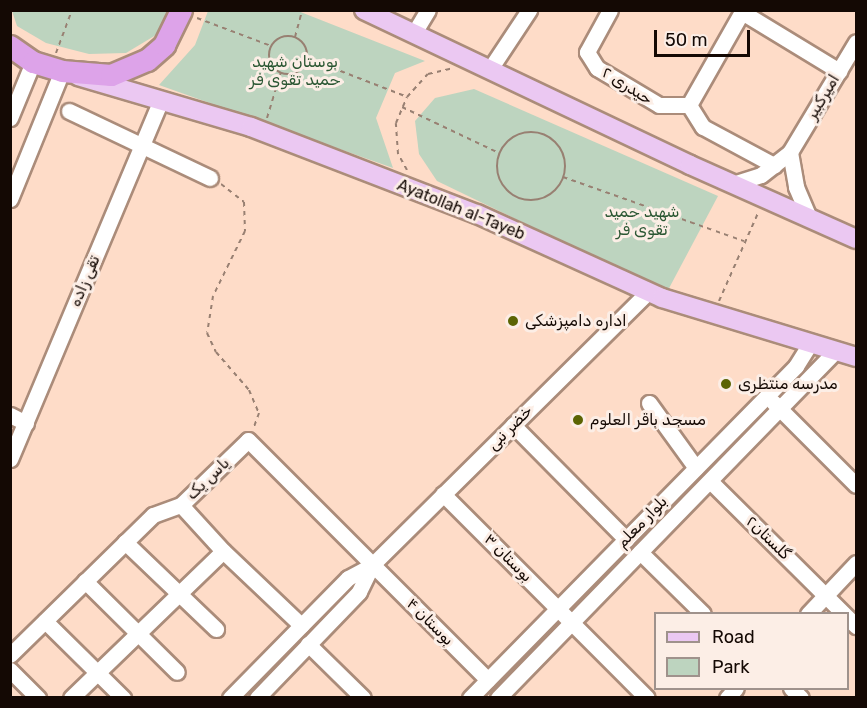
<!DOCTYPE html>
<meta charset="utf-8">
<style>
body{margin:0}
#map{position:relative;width:867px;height:708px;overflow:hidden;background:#fedcc8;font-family:Rubik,Cairo,sans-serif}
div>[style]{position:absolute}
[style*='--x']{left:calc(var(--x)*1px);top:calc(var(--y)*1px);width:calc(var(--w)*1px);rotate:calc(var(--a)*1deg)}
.green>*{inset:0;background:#bdd4bf}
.path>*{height:2px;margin-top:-1px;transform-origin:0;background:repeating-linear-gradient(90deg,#988072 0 4.5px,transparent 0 9px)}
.path>.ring{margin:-1px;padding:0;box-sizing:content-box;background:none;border:2px solid #988072;border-radius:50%}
.roads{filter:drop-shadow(2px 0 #ab8c7a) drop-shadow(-2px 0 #ab8c7a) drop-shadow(0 2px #ab8c7a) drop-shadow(0 -2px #ab8c7a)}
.minor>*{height:15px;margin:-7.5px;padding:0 7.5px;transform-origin:7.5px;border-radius:7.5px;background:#fff}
.major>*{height:18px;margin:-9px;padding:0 9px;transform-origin:9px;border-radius:9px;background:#ebc8f2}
.highway>*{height:21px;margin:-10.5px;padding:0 10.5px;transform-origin:10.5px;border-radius:10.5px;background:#dda3e9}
.dots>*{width:16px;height:16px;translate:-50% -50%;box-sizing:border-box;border:3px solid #fceee6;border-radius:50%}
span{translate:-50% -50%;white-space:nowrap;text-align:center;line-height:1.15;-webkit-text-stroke:6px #fceee6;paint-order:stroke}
.park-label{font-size:16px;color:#2b5733}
.street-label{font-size:16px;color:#140904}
.poi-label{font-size:16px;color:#140904}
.left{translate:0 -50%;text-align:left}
.frame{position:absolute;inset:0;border:12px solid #140904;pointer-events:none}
.legend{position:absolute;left:654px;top:612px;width:195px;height:78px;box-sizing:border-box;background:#fceee6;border:2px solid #9f928c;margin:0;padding:8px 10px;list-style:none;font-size:18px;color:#140904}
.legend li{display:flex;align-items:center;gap:12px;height:30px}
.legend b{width:30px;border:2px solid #9f928c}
.scale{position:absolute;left:654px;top:30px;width:96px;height:27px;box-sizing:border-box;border:3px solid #140904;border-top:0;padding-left:8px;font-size:18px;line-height:21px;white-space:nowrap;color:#140904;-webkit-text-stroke:4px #fceee6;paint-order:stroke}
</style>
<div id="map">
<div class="green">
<div style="clip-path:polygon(12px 11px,12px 10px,169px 11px,156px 35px,126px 53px,89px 54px,46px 43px,17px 26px)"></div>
<div style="clip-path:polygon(208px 11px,298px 11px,425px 61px,395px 73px,376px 118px,393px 168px,159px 85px,195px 45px)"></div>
<div style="clip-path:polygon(474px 89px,718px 196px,667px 292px,437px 181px,419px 154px,415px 121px,435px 98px)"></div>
</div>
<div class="path">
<div style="--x:197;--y:18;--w:79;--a:20.7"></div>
<div class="ring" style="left:269px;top:36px;width:36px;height:36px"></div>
<div style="--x:295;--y:37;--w:28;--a:-75"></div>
<div style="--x:56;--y:53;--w:46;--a:-69.6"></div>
<div style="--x:307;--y:58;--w:105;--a:21.2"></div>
<div style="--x:402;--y:107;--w:107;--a:25.4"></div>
<div style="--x:267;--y:118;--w:48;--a:-73.1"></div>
<div class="ring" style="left:497px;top:132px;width:66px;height:66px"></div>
<div style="--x:407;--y:170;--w:18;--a:-119"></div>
<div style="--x:398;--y:154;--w:31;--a:-94"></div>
<div style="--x:396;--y:123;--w:28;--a:-67"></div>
<div style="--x:407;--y:97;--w:31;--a:-48"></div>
<div style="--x:428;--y:74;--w:23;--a:-13"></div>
<div style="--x:563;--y:177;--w:192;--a:19.5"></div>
<div style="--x:221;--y:184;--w:29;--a:38"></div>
<div style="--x:244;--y:202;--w:29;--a:88"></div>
<div style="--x:245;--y:231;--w:72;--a:116.2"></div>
<div style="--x:213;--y:296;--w:37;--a:99"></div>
<div style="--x:207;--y:333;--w:21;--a:65"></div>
<div style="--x:216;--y:352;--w:50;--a:49"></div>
<div style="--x:249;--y:390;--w:25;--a:67"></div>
<div style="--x:259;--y:413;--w:15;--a:110"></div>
<div style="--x:719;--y:301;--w:96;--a:-66.1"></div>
</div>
<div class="roads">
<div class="minor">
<div style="--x:610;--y:10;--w:48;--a:118.7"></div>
<div style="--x:587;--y:52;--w:19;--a:58"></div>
<div style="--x:597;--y:68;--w:72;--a:30.8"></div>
<div style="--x:659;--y:105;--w:30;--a:0"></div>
<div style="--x:742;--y:12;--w:114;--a:31.3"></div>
<div style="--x:414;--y:33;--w:27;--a:-59"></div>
<div style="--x:490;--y:69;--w:71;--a:-56.5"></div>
<div style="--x:689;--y:105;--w:109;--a:-60.4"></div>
<div style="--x:689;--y:105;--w:26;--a:58"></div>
<div style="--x:703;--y:127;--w:81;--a:28.2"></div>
<div style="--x:69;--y:111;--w:156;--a:25.4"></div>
<div style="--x:10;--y:118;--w:61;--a:-67.7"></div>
<div style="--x:790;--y:152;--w:128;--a:-59"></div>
<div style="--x:733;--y:184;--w:29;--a:-18"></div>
<div style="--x:761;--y:175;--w:37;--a:-38"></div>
<div style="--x:790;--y:152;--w:36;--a:80"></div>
<div style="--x:796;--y:187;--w:34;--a:67"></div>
<div style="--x:10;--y:199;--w:138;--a:-67.9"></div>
<div style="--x:773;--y:402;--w:117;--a:45"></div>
<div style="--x:649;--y:403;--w:80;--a:54.1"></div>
<div style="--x:10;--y:415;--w:18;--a:27"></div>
<div style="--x:513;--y:425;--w:161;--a:45.3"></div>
<div style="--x:10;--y:459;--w:387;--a:-67.2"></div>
<div style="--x:710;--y:481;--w:206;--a:44.8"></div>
<div style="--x:443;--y:494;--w:288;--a:45"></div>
<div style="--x:125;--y:542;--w:126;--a:43.7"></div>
<div style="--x:223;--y:551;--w:108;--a:43.5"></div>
<div style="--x:640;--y:552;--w:88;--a:44.5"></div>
<div style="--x:372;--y:565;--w:388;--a:-44.7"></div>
<div style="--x:85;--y:581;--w:129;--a:44.7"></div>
<div style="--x:808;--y:614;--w:70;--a:-46.7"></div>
<div style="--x:45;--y:621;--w:110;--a:44.6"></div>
<div style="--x:308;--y:644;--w:77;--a:44.5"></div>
<div style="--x:10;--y:655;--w:200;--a:-44.4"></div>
<div style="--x:153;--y:515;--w:30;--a:-20"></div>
<div style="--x:181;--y:505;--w:93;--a:-44.1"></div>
<div style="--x:248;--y:440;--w:339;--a:45"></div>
<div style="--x:10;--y:670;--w:40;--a:45"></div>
<div style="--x:791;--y:688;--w:14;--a:45"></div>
<div style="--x:71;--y:698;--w:211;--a:-44"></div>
<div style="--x:223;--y:551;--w:62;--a:-132.4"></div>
<div style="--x:230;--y:698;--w:168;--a:-45.5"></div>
<div style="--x:348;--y:578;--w:27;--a:-28"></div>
<div style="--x:372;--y:565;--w:30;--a:116"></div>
<div style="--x:359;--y:592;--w:147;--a:133.9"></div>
<div style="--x:470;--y:698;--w:465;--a:-45.5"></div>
<div style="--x:796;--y:366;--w:26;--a:-58"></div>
<div style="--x:498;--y:698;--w:484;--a:-45.8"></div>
<div style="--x:727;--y:698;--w:13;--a:-48"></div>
</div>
<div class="major">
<div style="--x:364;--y:10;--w:361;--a:25.4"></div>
<div style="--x:690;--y:165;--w:182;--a:24"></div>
<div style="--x:78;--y:76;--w:180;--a:16.4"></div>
<div style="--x:251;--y:127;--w:242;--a:21.1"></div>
<div style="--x:477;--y:214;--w:203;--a:24.4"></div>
<div style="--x:662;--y:298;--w:203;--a:16.9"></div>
</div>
<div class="highway">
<div style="--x:10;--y:46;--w:28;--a:35"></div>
<div style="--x:33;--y:62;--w:30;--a:17"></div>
<div style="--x:62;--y:71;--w:49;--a:4.7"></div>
<div style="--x:111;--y:75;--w:39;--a:-23"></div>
<div style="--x:147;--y:60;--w:23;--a:-41"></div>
<div style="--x:164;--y:45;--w:39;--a:-64"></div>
</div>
</div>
<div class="dots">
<div style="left:513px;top:321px;background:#5b6403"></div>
<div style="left:726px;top:384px;background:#5b6403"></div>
<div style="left:578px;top:420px;background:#5b6403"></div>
</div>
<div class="park-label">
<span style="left:295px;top:71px">بوستان شهید<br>حمید تقوی فر</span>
<span style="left:642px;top:221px">شهید حمید<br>تقوی فر</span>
</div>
<div class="street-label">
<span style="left:627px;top:86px;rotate:32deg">حیدری ۲</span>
<span style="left:823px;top:97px;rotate:-59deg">امیرکبیر</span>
<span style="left:461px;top:210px;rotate:22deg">Ayatollah al-Tayeb</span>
<span style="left:85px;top:281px;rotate:-67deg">تقی زاده</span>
<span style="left:510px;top:428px;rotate:-45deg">خضر نبی</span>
<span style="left:208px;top:479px;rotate:-44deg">یاس یک</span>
<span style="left:642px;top:522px;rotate:-46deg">بلوار معلم</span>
<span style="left:768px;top:538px;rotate:44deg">گلستان۲</span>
<span style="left:508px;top:558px;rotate:45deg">بوستان ۳</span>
<span style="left:430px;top:622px;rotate:45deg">بوستان ۴</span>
</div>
<div class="poi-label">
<span class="left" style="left:525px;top:321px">اداره دامپزشکی</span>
<span class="left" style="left:738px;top:384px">مدرسه منتظری</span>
<span class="left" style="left:590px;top:420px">مسجد باقر العلوم</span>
</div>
<div class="frame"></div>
<ul class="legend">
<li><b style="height:8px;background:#ebc8f2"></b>Road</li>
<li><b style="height:16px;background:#bdd4bf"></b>Park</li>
</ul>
<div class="scale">50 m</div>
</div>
